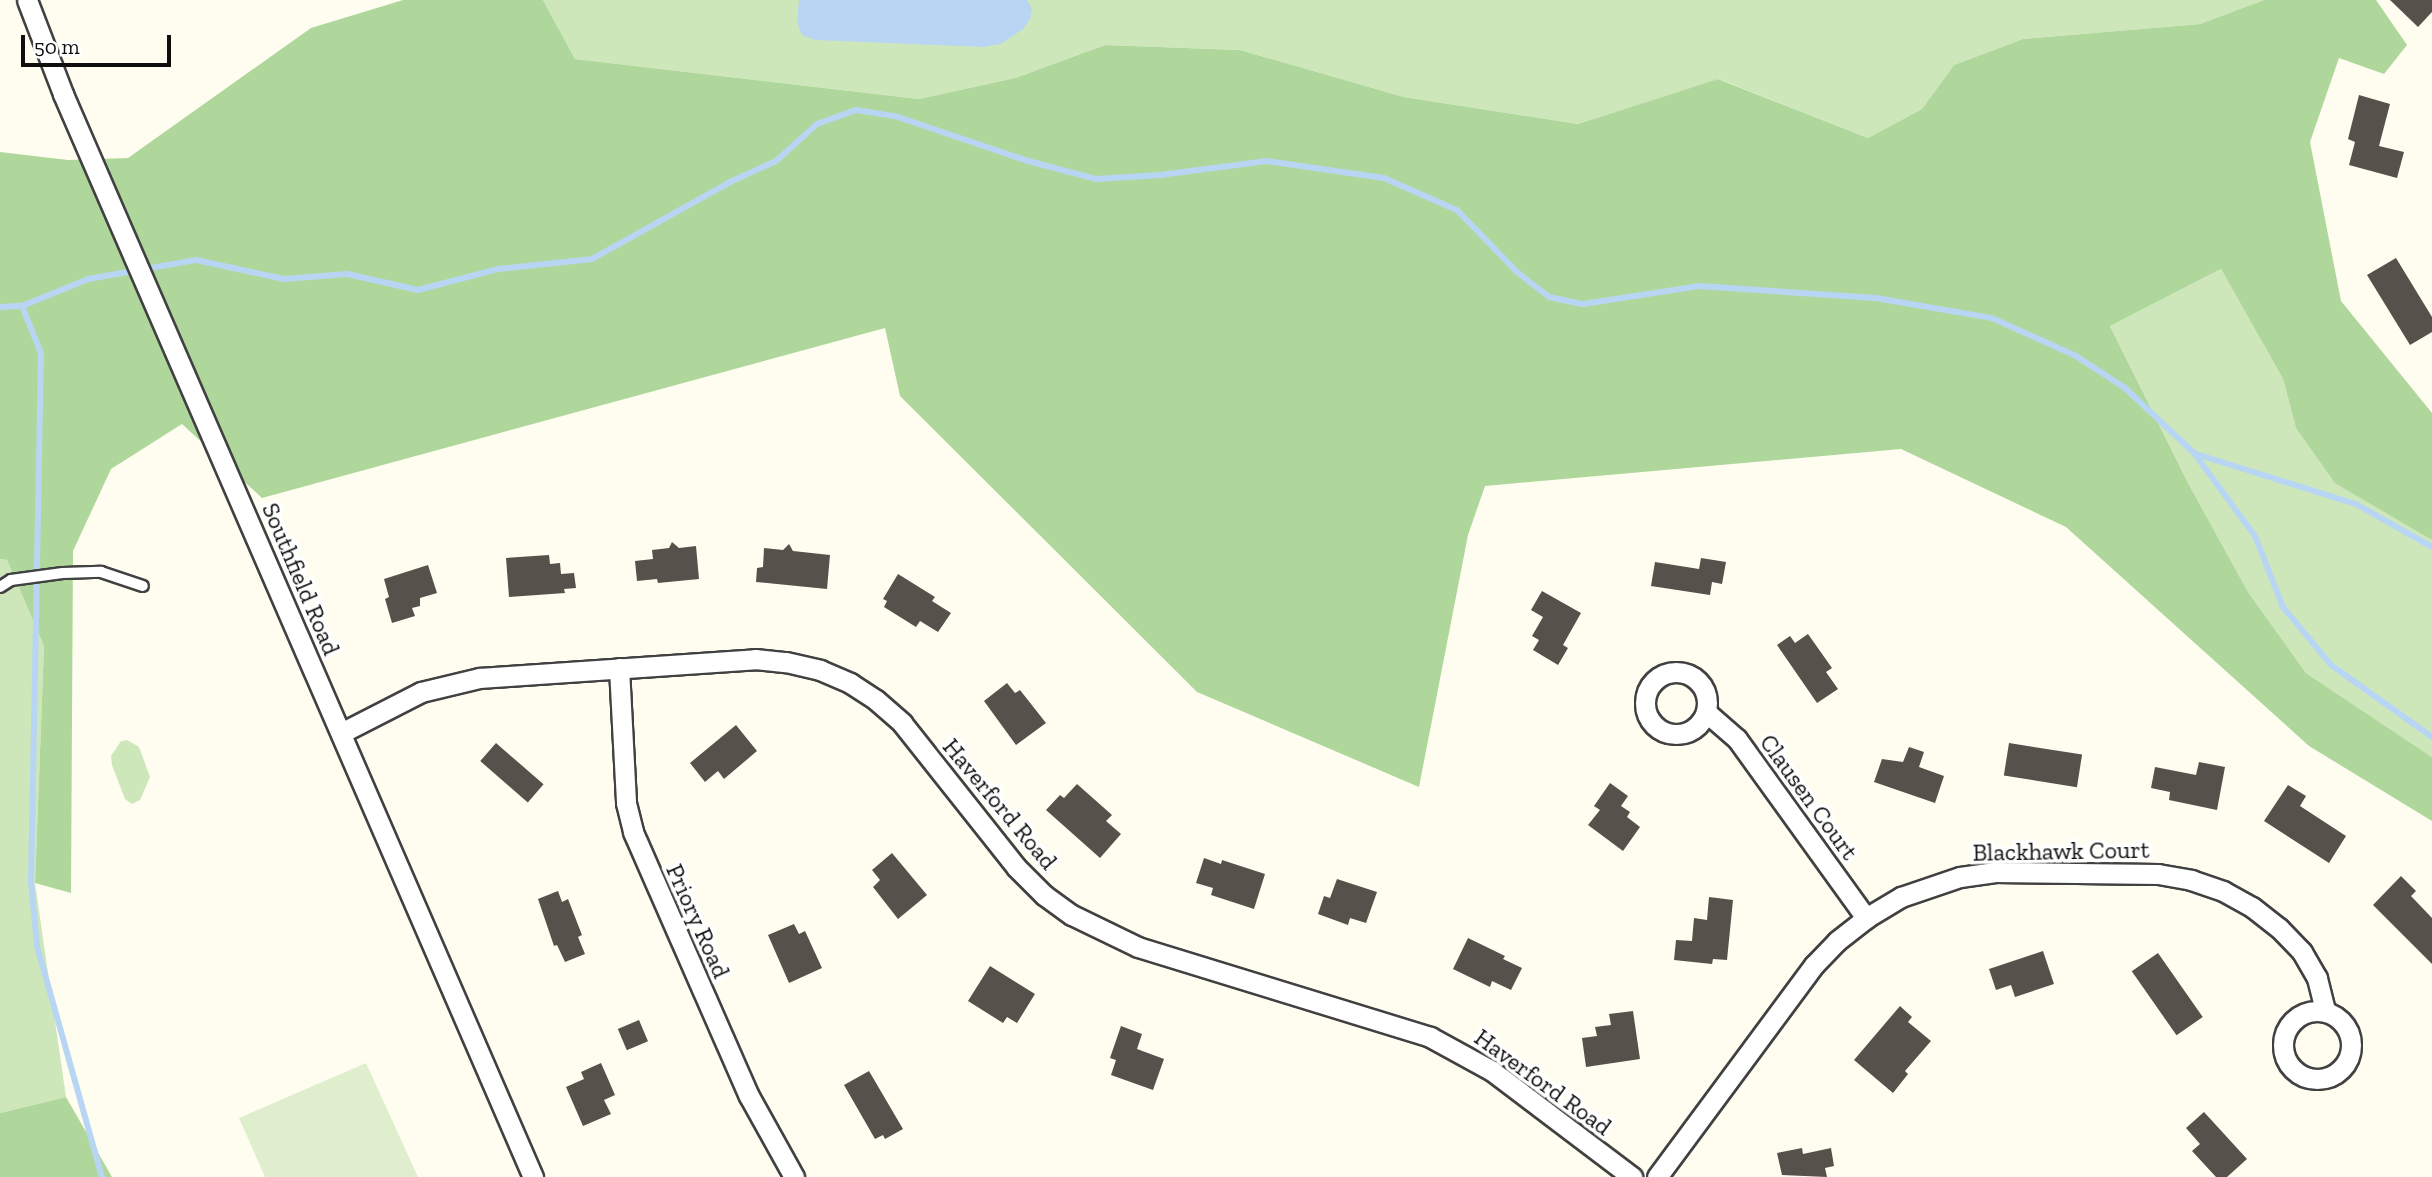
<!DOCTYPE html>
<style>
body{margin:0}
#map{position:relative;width:2432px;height:1177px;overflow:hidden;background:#fefdf0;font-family:"Zilla Slab",serif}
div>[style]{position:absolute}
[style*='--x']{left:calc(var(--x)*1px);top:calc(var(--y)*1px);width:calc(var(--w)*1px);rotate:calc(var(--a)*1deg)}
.green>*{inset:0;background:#cde7bb}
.forest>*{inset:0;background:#afd79c}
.pitch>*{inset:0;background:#dfefcd}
.water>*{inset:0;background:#b8d6f3}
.stream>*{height:6px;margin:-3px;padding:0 3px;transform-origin:3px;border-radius:3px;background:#b8d6f3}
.building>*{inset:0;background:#56514b;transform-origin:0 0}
.roads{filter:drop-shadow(2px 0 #414141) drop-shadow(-2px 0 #414141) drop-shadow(0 2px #414141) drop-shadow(0 -2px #414141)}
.lane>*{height:10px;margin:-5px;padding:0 5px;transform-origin:5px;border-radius:5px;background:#fff}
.street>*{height:19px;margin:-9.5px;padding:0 9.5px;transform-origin:9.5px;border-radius:9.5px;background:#fff}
.street>.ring{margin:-9.5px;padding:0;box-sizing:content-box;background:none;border:19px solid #fff;border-radius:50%}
span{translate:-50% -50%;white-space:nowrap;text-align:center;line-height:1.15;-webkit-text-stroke:7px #fff;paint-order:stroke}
.street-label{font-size:24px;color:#0e0e0e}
.scale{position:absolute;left:21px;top:35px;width:150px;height:32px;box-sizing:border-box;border:4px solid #0e0e0e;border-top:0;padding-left:9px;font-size:21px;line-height:24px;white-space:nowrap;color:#0e0e0e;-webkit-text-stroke:5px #fff;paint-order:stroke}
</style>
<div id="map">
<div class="green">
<div style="clip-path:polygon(543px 0,2264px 0,2200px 24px,2023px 39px,1954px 65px,1922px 109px,1868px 138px,1719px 79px,1578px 124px,1404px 97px,1240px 50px,1105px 45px,1015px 78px,919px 99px,575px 59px)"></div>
<div style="clip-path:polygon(2221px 269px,2283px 379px,2296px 428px,2389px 512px,2432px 540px,2432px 757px,2306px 673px,2248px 592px,2187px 481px,2110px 326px)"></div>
<div style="clip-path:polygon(0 559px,7px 560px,44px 646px,35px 883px,66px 1097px,0 1113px)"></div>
<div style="clip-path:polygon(127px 740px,139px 747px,150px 777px,140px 800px,132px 804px,125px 799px,112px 765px,111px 756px,121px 741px)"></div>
</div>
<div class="forest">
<div style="clip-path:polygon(403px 0,543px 0,575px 59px,919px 99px,1015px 78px,1105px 45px,1240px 50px,1404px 97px,1578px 124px,1718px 79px,1868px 138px,1922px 109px,1954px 65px,2023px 39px,2200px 24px,2264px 0,2376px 0,2407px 45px,2384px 74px,2339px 58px,2310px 142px,2341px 301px,2432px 413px,2432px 540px,2335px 483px,2296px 428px,2283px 379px,2221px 269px,2110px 326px,2187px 481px,2248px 592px,2306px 673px,2432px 757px,2432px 821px,2309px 746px,2066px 527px,1901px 449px,1485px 486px,1468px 535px,1419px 787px,1197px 692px,900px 396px,885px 328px,262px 498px,182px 424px,111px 469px,73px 551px,71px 893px,35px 883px,44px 646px,7px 560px,0 559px,0 152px,68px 160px,128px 158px,311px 28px)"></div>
<div style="clip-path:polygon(66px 1097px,112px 1177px,0 1177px,0 1113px)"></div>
</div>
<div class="pitch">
<div style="clip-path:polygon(366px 1063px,418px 1177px,265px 1177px,239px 1118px)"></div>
</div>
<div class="water">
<div style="clip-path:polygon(799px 0,1027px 0,1032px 8px,1030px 19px,1023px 29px,1001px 44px,984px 47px,815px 40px,802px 35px,797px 23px)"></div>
</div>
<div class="stream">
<div style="--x:22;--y:306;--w:51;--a:68"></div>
<div style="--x:41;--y:353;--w:529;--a:91.08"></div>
<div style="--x:31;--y:882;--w:64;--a:84.6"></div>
<div style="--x:37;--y:946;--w:240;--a:74.3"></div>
<div style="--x:0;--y:307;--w:22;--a:-3"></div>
<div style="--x:22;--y:306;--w:71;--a:-22.2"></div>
<div style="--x:88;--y:279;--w:110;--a:-10"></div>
<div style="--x:196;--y:260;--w:90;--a:12.2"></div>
<div style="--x:284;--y:279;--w:63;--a:-4.5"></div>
<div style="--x:347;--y:274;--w:73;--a:12.7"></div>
<div style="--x:418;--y:290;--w:83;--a:-14.7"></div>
<div style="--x:498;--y:269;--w:95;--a:-6.1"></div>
<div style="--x:592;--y:259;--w:160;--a:-29.1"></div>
<div style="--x:732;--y:181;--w:48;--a:-24.4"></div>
<div style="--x:776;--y:161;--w:55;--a:-42.1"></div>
<div style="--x:817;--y:124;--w:41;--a:-19.7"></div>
<div style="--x:856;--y:110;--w:39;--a:9"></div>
<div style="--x:895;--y:116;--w:140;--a:18.7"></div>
<div style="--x:1028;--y:161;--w:70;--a:14.8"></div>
<div style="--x:1096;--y:179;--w:64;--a:-3.6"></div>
<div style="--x:1160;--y:175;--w:108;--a:-7.5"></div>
<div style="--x:1267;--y:161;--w:118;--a:8.3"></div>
<div style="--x:1384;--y:178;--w:80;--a:23.7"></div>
<div style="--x:1457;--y:210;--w:86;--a:45.9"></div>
<div style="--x:1517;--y:272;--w:41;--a:38"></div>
<div style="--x:1549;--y:297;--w:35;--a:12"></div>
<div style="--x:1583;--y:304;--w:117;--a:-8.8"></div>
<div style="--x:1699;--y:286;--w:177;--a:3.9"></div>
<div style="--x:1876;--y:298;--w:118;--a:9.8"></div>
<div style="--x:1992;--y:318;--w:92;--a:24.3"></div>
<div style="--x:2076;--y:356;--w:59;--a:33.1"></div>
<div style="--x:2125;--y:388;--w:95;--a:43.3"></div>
<div style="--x:2194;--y:453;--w:103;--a:53.7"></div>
<div style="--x:2255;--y:536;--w:76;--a:68.5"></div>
<div style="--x:2283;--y:607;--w:75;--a:50.4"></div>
<div style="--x:2331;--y:665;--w:124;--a:35.5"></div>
<div style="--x:2196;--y:454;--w:168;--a:17.4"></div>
<div style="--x:2356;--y:504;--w:87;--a:29.5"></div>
</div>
<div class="building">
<div style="clip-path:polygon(2390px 0,2432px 0,2432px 12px,2418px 27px)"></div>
<div style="clip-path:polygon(2359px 95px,2390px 104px,2379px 146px,2404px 152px,2397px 178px,2349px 165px,2355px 142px,2348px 139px)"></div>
<div style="clip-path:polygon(2396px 258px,2432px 317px,2432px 332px,2410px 345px,2367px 275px)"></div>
<div style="clip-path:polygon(672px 542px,679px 548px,696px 546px,699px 579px,658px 583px,657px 579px,637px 581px,635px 561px,653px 559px,652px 550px,669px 548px)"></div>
<div style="clip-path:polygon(789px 544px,793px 551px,830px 555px,827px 589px,756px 582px,757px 568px,763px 567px,764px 548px,783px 550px)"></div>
<div style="clip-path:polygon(549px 555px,550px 564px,560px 563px,561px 574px,574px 573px,576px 588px,564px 589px,565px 593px,509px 597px,506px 558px)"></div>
<div style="clip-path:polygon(1701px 558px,1726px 562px,1722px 584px,1712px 582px,1710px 595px,1651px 586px,1655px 562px,1699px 569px)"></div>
<div style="clip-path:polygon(428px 565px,437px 593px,420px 598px,420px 606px,412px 608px,415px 616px,392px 623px,385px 599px,389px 597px,384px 579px)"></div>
<div style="clip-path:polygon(898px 574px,935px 597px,932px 601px,951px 613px,938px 632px,920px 621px,916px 627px,884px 607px,887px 601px,883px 599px)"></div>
<div style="clip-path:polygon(1542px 591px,1581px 613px,1563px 645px,1568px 648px,1558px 665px,1533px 650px,1539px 640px,1532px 636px,1543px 617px,1531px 610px)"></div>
<div style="clip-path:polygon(1808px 634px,1832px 668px,1826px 672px,1838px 689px,1817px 703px,1777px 645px,1790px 636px,1795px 643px)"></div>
<div style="clip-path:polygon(1007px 683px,1015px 693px,1020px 690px,1046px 723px,1016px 745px,984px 701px)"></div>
<div style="clip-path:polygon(736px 725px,757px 751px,724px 779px,718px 771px,705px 782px,690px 763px)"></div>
<div style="left:496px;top:743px;width:63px;height:24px;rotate:41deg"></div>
<div style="left:2009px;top:743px;width:74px;height:33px;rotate:9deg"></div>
<div style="clip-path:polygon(1909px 747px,1924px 752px,1919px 767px,1944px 776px,1935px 803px,1874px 782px,1882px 759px,1903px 762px)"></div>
<div style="clip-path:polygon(2199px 762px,2225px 767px,2217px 810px,2169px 800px,2170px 792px,2151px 788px,2155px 767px,2196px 775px)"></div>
<div style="clip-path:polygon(1610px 783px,1628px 796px,1621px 806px,1630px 812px,1627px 817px,1640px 827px,1623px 851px,1588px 825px,1600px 810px,1594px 806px)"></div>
<div style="clip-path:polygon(1077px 784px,1112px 815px,1106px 821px,1121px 834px,1100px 858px,1046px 810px,1060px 795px,1064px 798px)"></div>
<div style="clip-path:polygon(2288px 785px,2306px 796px,2300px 806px,2346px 836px,2329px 863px,2264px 821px)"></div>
<div style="clip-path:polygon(892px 853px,927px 895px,898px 919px,873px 887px,880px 880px,872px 870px)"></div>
<div style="clip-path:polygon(1204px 858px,1221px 864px,1222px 860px,1265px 874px,1254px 909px,1211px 895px,1213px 888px,1196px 883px)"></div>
<div style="clip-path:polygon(2401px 876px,2416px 891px,2411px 896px,2432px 918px,2432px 964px,2373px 905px)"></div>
<div style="clip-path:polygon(1337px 879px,1377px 892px,1366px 923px,1350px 918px,1348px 925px,1318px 914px,1324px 896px,1330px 898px)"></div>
<div style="clip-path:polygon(558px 891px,562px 902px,568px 899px,582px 935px,578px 937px,585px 954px,565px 962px,557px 945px,554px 946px,538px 899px)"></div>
<div style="clip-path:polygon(1709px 897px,1733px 900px,1727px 960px,1713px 959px,1712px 964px,1674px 960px,1676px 940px,1692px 941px,1694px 918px,1707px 920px)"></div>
<div style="clip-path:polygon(794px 924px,799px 934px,805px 931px,822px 968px,789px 983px,768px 935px)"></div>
<div style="clip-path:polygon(1468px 938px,1505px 956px,1503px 959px,1522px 968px,1511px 990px,1492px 981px,1490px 987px,1453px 969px)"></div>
<div style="clip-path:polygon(2043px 951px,2054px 984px,2015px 997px,2011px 985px,1996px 990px,1989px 969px)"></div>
<div style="left:2158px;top:953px;width:78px;height:32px;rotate:55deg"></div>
<div style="clip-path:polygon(990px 966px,1035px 994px,1017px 1023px,1007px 1017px,1003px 1023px,968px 1001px)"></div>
<div style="clip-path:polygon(1900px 1006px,1912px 1017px,1908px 1022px,1931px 1041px,1905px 1071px,1908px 1074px,1893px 1093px,1854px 1060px)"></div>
<div style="clip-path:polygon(1633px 1011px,1640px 1059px,1586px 1067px,1582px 1038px,1597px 1036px,1595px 1027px,1611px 1025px,1609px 1014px)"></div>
<div style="left:639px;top:1020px;width:23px;height:23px;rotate:67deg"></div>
<div style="clip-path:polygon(1121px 1026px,1142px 1034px,1137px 1049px,1164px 1059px,1153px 1090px,1111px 1075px,1116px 1060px,1110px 1058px)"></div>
<div style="clip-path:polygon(601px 1063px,615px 1095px,604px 1100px,611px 1114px,583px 1126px,566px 1087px,584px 1079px,581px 1072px)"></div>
<div style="clip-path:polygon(869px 1071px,903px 1129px,885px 1139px,883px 1135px,875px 1139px,844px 1085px)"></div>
<div style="clip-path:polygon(2204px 1112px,2247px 1159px,2227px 1177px,2216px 1177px,2192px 1151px,2200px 1144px,2186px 1128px)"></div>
<div style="clip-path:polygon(1802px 1148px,1803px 1154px,1831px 1148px,1834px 1166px,1825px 1168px,1827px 1177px,1782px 1175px,1777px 1153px)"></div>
</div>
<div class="roads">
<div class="lane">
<div style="--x:0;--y:587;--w:13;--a:-32"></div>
<div style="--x:11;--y:580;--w:52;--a:-7.7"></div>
<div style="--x:63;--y:573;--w:38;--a:-2"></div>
<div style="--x:101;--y:572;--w:44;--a:18.4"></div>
</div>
<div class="street">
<div style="--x:27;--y:0;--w:101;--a:69"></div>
<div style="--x:63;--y:94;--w:1181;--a:66.54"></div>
<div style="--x:619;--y:668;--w:135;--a:87"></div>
<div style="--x:626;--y:803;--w:30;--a:76"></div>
<div style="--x:633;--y:832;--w:288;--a:66.3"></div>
<div style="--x:749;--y:1096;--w:93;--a:60.9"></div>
<div class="ring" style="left:1645px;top:672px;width:43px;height:43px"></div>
<div style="--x:1706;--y:712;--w:41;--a:41.1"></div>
<div style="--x:1737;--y:739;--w:221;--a:54.2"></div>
<div style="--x:341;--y:733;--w:90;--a:-27.1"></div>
<div style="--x:421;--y:692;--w:60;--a:-13.6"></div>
<div style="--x:479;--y:678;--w:277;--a:-3.9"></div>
<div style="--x:755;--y:659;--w:31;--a:6"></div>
<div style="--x:786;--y:662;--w:35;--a:13"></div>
<div style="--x:820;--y:670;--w:33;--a:23"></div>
<div style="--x:850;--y:683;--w:31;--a:33"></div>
<div style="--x:876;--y:700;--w:35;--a:41"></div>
<div style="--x:902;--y:723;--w:184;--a:51.6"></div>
<div style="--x:1016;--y:867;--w:40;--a:45"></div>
<div style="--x:1044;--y:895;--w:34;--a:36"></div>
<div style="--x:1072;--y:915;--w:73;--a:25.9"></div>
<div style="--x:1138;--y:947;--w:306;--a:17.1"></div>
<div style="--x:1430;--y:1037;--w:71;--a:28.7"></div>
<div style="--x:1492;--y:1071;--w:176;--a:37.1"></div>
<div class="ring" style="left:2283px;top:1011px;width:49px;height:49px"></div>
<div style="--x:1657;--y:1177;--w:264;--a:-53.5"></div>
<div style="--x:1814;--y:965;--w:33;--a:-46"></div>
<div style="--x:1837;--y:941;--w:37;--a:-38"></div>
<div style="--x:1866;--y:918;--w:41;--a:-31"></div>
<div style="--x:1901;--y:897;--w:62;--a:-18.7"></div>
<div style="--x:1960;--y:877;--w:34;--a:-8"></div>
<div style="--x:1994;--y:872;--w:164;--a:0.7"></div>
<div style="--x:2158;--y:874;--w:34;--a:10"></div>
<div style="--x:2191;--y:880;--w:34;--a:19"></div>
<div style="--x:2223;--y:891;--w:33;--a:29"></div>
<div style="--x:2252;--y:907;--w:34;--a:38"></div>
<div style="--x:2279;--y:928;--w:33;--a:46"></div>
<div style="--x:2302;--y:952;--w:30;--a:60"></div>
<div style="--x:2317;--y:978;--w:34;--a:76"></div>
</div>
</div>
<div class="street-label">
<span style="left:301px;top:579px;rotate:67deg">Southfield Road</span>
<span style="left:1809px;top:797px;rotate:54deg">Clausen Court</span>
<span style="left:1000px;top:804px;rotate:50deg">Haverford Road</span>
<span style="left:2061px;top:851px;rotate:-1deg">Blackhawk Court</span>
<span style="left:698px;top:921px;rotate:66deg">Priory Road</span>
<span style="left:1543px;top:1082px;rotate:36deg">Haverford Road</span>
</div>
<div class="scale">50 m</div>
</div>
